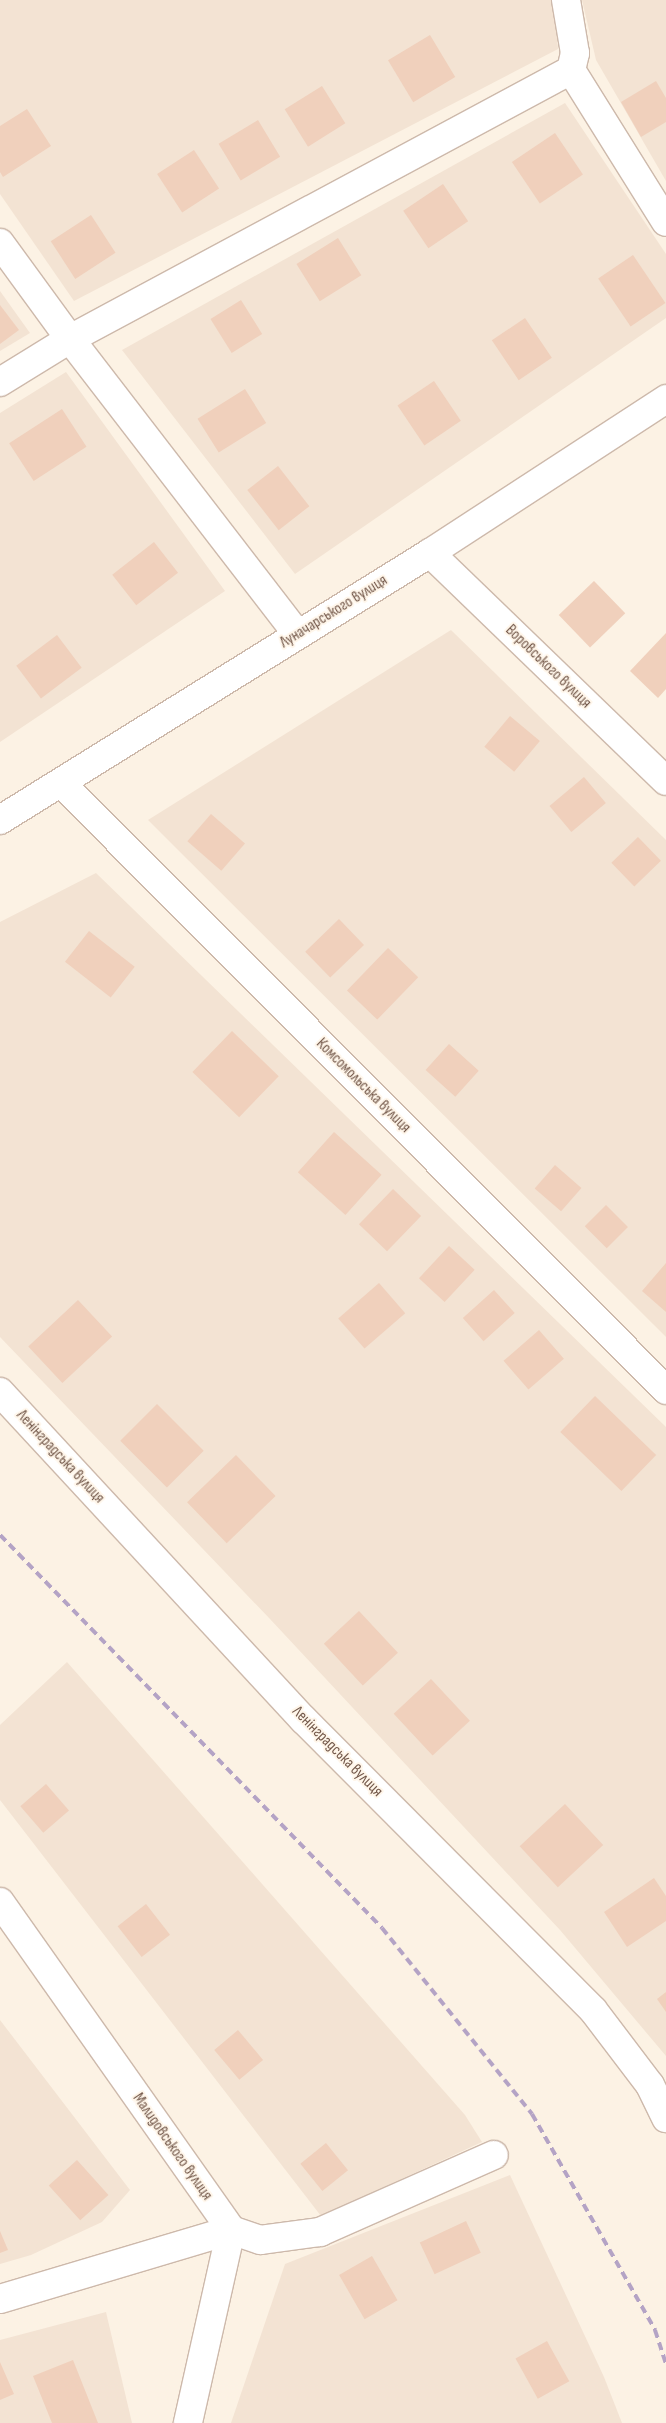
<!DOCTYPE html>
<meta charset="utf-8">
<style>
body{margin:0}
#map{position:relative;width:666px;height:2423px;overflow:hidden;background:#fcf2e4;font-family:"Sofia Sans Condensed",sans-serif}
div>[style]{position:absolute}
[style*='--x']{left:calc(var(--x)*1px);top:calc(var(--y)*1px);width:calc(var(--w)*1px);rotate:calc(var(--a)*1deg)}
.residential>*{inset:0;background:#f3e3d3}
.building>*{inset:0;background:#f0d0bc;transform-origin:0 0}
.roads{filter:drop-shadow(1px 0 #cdb9ab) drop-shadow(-1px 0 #cdb9ab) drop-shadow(0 1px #cdb9ab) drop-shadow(0 -1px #cdb9ab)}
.street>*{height:28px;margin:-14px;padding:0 14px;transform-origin:14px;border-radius:14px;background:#fff}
.secondary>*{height:28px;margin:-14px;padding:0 14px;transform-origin:14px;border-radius:14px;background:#fff}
.rail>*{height:4px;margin-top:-2px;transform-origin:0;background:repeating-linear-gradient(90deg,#b4a3c5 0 8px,transparent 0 13px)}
span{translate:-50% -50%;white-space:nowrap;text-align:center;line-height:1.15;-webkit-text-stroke:4px #fff6ea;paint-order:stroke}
.street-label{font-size:16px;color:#73584a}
</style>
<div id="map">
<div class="residential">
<div style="clip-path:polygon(0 0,554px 0,558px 49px,74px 301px,0 194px)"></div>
<div style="clip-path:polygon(582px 0,666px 0,666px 181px,596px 60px)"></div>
<div style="clip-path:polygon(565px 103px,666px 254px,666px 318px,295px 574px,122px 350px)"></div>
<div style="clip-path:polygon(0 291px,30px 333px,0 351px)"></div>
<div style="clip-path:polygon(66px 372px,225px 591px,0 742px,0 413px)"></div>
<div style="clip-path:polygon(451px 630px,666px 840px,666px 1337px,148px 820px)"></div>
<div style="clip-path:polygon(96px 873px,666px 1427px,666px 2056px,560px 1930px,270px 1619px,0 1337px,0 922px)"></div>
<div style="clip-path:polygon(67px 1662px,465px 2115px,482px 2142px,321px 2216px,0 1800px,0 1725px)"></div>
<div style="clip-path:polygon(0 2020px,130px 2190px,102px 2222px,31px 2255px,0 2264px)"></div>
<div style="clip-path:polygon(510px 2175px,604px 2377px,622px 2423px,231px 2423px,285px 2264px)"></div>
<div style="clip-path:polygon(106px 2312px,132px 2423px,0 2423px,0 2340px)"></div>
</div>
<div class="building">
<div style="left:430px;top:35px;width:49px;height:49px;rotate:59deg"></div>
<div style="clip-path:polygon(656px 81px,666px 98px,666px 122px,641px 137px,621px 102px)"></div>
<div style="left:322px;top:86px;width:44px;height:44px;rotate:58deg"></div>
<div style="clip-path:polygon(27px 109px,51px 146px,3px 177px,0 172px,0 126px)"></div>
<div style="left:258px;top:120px;width:43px;height:46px;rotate:59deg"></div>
<div style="left:555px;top:133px;width:50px;height:52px;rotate:56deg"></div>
<div style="left:194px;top:150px;width:46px;height:44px;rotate:57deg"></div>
<div style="left:443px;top:184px;width:45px;height:48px;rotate:56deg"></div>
<div style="left:91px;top:215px;width:45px;height:48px;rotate:57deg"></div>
<div style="left:338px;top:238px;width:44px;height:49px;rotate:58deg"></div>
<div style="left:633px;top:255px;width:58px;height:42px;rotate:56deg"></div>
<div style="left:241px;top:300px;width:40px;height:36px;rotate:58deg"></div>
<div style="clip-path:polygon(0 305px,19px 330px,0 344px)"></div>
<div style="left:525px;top:318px;width:48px;height:40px;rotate:56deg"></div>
<div style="left:434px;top:381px;width:48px;height:44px;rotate:56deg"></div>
<div style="left:245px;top:389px;width:40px;height:56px;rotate:58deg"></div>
<div style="left:62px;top:409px;width:45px;height:63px;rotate:57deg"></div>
<div style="left:278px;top:466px;width:51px;height:39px;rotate:52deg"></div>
<div style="left:154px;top:542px;width:39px;height:53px;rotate:52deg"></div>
<div style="left:594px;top:581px;width:45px;height:49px;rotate:46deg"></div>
<div style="clip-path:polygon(666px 633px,666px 689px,658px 698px,630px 671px)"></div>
<div style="left:57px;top:635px;width:41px;height:51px;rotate:53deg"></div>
<div style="left:510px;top:716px;width:39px;height:40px;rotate:40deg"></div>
<div style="left:584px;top:777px;width:34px;height:45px;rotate:50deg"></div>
<div style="left:211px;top:814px;width:45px;height:36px;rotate:41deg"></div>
<div style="left:638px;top:837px;width:33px;height:37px;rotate:46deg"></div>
<div style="left:339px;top:919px;width:36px;height:47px;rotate:46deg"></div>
<div style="left:89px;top:931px;width:58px;height:39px;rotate:38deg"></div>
<div style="left:388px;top:948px;width:42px;height:59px;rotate:44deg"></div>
<div style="left:232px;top:1031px;width:65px;height:57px;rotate:44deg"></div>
<div style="left:449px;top:1044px;width:40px;height:35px;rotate:42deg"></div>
<div style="left:334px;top:1132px;width:64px;height:54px;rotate:42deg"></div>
<div style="left:555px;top:1165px;width:35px;height:31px;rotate:41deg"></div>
<div style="left:393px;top:1189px;width:39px;height:49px;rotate:44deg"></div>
<div style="left:606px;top:1205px;width:31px;height:30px;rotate:45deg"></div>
<div style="left:449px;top:1246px;width:35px;height:44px;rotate:43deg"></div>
<div style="clip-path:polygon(666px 1263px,666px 1312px,642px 1291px)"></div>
<div style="left:379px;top:1283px;width:40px;height:54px;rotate:49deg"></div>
<div style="left:494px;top:1290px;width:31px;height:42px;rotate:48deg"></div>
<div style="left:78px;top:1300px;width:50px;height:68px;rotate:47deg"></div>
<div style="left:539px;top:1330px;width:38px;height:47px;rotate:49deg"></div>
<div style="left:595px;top:1396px;width:85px;height:50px;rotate:44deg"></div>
<div style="left:157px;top:1404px;width:66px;height:52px;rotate:45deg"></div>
<div style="left:236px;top:1455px;width:57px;height:68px;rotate:46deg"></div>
<div style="left:359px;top:1611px;width:57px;height:48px;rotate:47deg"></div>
<div style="left:431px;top:1679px;width:57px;height:51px;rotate:47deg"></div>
<div style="left:46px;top:1784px;width:35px;height:34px;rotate:49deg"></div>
<div style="left:565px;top:1804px;width:56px;height:62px;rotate:47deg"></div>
<div style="clip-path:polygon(654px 1878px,666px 1896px,666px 1921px,627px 1947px,604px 1912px)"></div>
<div style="left:146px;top:1904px;width:39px;height:36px;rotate:52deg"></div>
<div style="clip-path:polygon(666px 1992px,666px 2012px,657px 1999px)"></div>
<div style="left:238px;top:2030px;width:39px;height:31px;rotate:50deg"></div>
<div style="left:326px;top:2143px;width:35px;height:33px;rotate:51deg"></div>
<div style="left:77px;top:2160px;width:47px;height:38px;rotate:48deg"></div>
<div style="left:466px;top:2221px;width:35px;height:51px;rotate:65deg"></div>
<div style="clip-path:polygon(0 2231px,8px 2250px,0 2253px)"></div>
<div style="left:372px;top:2256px;width:51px;height:38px;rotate:60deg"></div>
<div style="left:547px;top:2341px;width:46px;height:36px;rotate:61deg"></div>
<div style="clip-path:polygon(73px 2360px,98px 2423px,52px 2423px,33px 2376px)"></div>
<div style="clip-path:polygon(0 2362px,14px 2394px,0 2400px)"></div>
</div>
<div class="roads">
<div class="street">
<div style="--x:566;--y:0;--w:54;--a:80.4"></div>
<div style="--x:575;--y:53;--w:17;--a:103"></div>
<div style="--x:0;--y:243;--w:119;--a:53.9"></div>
<div style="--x:70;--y:339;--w:372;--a:52.4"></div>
<div style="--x:0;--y:382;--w:82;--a:-31.6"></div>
<div style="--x:70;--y:339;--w:569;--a:-28.23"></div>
<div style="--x:571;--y:70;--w:179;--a:58"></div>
<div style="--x:430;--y:553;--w:328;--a:44"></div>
<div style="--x:61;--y:783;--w:857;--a:45.09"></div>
<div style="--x:0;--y:1392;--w:447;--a:47.2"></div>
<div style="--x:304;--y:1720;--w:409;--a:45.1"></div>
<div style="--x:593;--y:2010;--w:94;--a:52.8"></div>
<div style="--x:650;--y:2085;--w:37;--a:64"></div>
<div style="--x:0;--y:1902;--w:401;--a:54.8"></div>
<div style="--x:231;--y:2230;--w:198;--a:102.6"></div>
<div style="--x:0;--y:2299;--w:241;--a:-16.6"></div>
<div style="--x:231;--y:2230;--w:31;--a:19"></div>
<div style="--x:260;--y:2240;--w:61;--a:-7.6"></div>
<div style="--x:320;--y:2232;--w:190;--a:-23.9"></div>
</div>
<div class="secondary">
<div style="--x:0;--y:820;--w:506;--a:-31.84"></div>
<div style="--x:430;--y:553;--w:282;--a:-33.1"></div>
</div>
</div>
<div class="rail">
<div style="--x:0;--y:1535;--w:548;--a:45.81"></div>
<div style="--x:382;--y:1928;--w:239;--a:51.1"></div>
<div style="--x:532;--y:2114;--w:249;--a:60.3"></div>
<div style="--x:655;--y:2330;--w:35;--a:72"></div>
</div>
<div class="street-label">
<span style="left:334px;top:612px;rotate:-32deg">Луначарського вулиця</span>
<span style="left:548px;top:667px;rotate:44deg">Воровського вулиця</span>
<span style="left:363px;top:1086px;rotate:45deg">Комсомольська вулиця</span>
<span style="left:60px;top:1457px;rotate:47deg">Ленінградська вулиця</span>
<span style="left:337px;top:1752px;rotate:45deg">Ленінградська вулиця</span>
<span style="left:172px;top:2147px;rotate:55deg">Малидовського вулиця</span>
</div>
</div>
